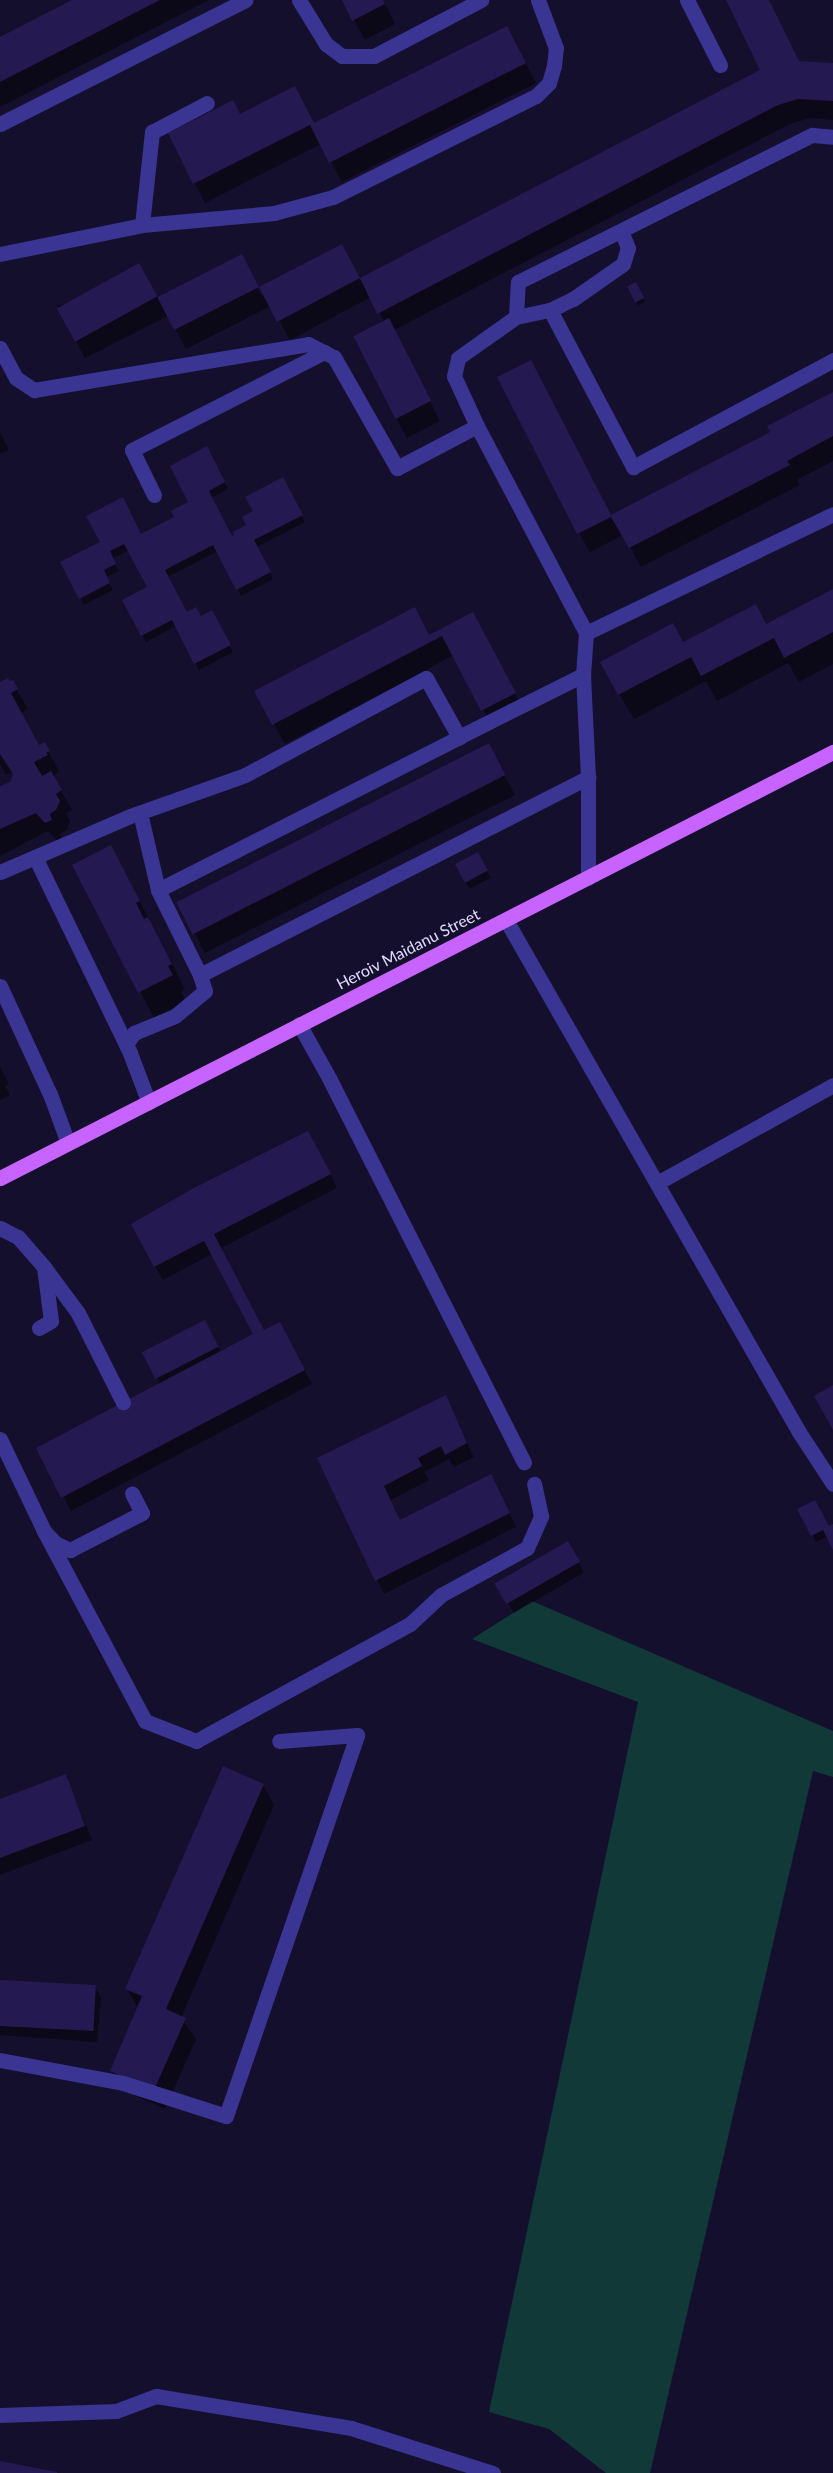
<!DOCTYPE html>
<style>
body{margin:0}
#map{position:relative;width:833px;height:2473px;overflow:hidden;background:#150f2e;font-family:Lato,sans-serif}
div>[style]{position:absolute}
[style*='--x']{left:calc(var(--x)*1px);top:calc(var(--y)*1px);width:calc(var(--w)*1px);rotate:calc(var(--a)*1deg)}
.green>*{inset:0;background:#113938}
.shadow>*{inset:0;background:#0007;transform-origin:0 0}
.building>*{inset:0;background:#251951;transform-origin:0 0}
.minor>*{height:15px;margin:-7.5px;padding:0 7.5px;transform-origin:7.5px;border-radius:7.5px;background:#3a3592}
.major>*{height:15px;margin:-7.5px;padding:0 7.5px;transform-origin:7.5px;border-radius:7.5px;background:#c763ff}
span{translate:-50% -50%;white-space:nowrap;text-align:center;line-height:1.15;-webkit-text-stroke:6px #150f2e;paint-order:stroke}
.street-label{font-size:16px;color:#e0dcff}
</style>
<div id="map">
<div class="green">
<div style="clip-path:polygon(532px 1601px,833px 1731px,833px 1777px,813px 1771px,650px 2473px,606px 2473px,549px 2429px,489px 2412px,638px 1702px,472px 1639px)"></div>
</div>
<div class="shadow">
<div style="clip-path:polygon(76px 0,209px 0,0 107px,0 39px)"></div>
<div style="clip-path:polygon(343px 0,383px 0,395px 24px,365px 40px)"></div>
<div style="clip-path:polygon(727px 0,768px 0,800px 63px,833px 65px,833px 120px,810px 118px,790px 124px,394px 330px,440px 421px,407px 438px,396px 418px,384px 322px,371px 297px,290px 340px,271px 306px,186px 349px,168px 316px,85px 358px,57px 306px,149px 284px,157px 298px,241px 256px,261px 295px,352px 265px,360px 280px,762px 71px)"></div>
<div style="clip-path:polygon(517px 47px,536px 83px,342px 182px,321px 144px,205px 203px,170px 134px,241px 116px,315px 125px)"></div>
<div style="left:636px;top:284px;width:20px;height:8px;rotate:63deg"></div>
<div style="clip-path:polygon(833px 394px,833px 461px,797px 480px,800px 485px,641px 567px,623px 535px,590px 552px,579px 533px,772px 433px)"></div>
<div style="clip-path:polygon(0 432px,9px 450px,0 454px)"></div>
<div style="clip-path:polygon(210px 455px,228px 489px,211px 498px,231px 538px,248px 526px,255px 512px,286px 486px,305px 522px,257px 547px,273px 579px,241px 596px,218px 551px,168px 577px,187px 614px,216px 618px,233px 652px,199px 670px,176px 626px,146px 642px,124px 601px,149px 588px,129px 550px,112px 559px,119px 571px,106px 577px,113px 590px,84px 605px,62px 563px,141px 535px,176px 517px,190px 502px)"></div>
<div style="clip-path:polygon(833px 590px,833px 664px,799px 682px,788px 663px,717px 701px,706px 681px,634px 719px,619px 694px,683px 643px,766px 625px)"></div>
<div style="clip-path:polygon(484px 633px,525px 713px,494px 729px,454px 655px,285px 744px,256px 692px,430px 637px)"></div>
<div style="clip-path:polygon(12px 682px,28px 709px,21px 713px,39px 747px,44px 744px,55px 763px,59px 771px,53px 777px,72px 810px,66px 813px,70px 821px,67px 830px,60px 834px,62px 840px,58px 842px,48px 831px,0 856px,0 788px,11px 783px,15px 771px,6px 775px,0 764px,0 684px)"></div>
<div style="clip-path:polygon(499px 765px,515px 795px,205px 953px,179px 904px)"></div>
<div style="left:478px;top:854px;width:27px;height:24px;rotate:62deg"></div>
<div style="clip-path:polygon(74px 865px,125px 872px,185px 989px,181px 992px,186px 1001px,154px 1018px)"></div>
<div style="clip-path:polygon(0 1067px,9px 1084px,5px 1086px,10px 1095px,0 1100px)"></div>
<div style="clip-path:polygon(316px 1147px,337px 1188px,221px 1248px,264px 1331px,287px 1337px,312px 1384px,71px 1511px,38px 1448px,160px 1384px,144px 1353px,210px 1332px,221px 1353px,255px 1335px,212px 1254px,163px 1280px,155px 1266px)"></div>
<div style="clip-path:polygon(445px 1397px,474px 1457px,454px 1467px,449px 1459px,424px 1472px,429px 1480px,391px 1500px,401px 1522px,499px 1490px,516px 1527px,384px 1594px,319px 1459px)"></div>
<div style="clip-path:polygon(800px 1510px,828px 1528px,833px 1526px,833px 1547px,828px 1536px,816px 1542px)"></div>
<div style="left:567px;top:1543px;width:34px;height:81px;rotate:60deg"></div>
<div style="clip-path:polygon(65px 1776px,92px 1840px,0 1875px,0 1801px)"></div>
<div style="clip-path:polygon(263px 1785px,274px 1805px,181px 2018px,196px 2039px,165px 2109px,123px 2090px,111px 2071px,138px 2008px,127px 1989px)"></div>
<div style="clip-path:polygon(0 1982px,95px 1987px,101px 1997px,97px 2042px,0 2035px)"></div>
</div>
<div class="building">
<div style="clip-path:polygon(72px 0,160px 0,0 82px,0 37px)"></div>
<div style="clip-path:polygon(342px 0,383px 0,385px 4px,352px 21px)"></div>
<div style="clip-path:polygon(726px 0,769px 0,799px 61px,833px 63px,833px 101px,798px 99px,778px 105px,377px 314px,360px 278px,277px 322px,259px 287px,342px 244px,360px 278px,760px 70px)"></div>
<div style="clip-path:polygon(507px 26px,526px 63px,329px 163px,310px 125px,193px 184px,168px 133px,233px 100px,240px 114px,295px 86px,314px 123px)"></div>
<div style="left:242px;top:254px;width:37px;height:95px;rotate:63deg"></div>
<div style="left:139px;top:263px;width:38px;height:94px;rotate:61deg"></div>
<div style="left:636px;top:282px;width:18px;height:10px;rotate:63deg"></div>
<div style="left:389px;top:318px;width:93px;height:40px;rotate:63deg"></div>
<div style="clip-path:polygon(531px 360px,611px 515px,770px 432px,767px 426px,833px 392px,833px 436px,787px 461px,790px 465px,629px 548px,611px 517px,577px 534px,497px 377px)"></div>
<div style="clip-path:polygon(207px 446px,225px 482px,209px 491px,232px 536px,234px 535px,233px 532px,246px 525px,242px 517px,253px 511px,245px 497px,283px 477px,303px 515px,254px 540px,271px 572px,236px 590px,213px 545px,165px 570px,187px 612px,196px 607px,201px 616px,212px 610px,231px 645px,194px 664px,172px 620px,141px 636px,122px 600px,147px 587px,124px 544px,110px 551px,116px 564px,104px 570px,110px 583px,79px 599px,60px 562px,100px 542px,86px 516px,123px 497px,141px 534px,174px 517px,171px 511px,188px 502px,170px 466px)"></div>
<div style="clip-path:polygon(833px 589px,833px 632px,784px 658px,774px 638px,701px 676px,691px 657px,618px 695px,600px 662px,673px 623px,683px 642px,756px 604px,766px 624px)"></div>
<div style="clip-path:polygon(415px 607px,429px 635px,473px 612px,516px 693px,481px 711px,442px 636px,272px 725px,254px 691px)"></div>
<div style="clip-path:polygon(8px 678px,10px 681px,13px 680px,18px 689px,11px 693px,39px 745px,45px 742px,50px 751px,46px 753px,48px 755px,34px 762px,42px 776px,51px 771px,62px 790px,56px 794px,60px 801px,56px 810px,50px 814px,52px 820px,45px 823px,36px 813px,0 829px,0 786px,10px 782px,13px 774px,0 754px,0 682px)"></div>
<div style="left:489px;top:743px;width:36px;height:351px;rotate:63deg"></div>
<div style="clip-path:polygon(111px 845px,140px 901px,136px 903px,144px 919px,148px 917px,172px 964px,168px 966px,173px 975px,138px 993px,72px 865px)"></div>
<div style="left:478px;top:852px;width:21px;height:26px;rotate:62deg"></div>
<div style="clip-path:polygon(308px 1131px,331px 1174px,214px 1234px,264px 1330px,280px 1322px,305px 1370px,61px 1498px,36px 1448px,253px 1334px,204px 1241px,154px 1267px,131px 1224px,192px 1189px)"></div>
<div style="left:205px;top:1320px;width:30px;height:71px;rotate:63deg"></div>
<div style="clip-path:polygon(833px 1385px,833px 1430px,814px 1396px)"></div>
<div style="clip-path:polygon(446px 1395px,467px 1443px,445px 1455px,441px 1446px,418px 1458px,422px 1466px,384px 1486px,400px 1520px,491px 1474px,510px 1513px,375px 1581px,317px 1458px)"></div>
<div style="clip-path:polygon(815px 1500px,829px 1526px,833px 1524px,833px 1550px,823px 1530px,811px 1536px,797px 1509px)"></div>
<div style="left:568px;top:1541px;width:24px;height:85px;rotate:60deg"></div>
<div style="clip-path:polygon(223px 1766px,264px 1784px,166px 2009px,186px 2018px,154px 2090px,110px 2071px,142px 1996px,125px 1989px)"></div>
<div style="clip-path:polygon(66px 1774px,85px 1826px,0 1858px,0 1799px)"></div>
<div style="left:0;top:1980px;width:96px;height:46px;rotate:3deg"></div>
<div style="clip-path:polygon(0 2461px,57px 2472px,57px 2473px,0 2473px)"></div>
</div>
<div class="minor">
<div style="--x:299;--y:0;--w:52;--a:58.5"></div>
<div style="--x:326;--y:44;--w:20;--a:37"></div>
<div style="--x:342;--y:56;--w:32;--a:0"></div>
<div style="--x:374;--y:56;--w:121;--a:-27.6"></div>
<div style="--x:687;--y:0;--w:73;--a:63.1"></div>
<div style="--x:0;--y:124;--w:275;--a:-26.8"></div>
<div style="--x:142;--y:225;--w:94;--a:-83.9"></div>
<div style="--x:152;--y:132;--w:62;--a:-27.8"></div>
<div style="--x:0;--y:254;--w:145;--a:-11.5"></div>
<div style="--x:142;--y:225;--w:133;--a:-5.2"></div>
<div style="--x:274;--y:213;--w:61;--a:-15.2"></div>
<div style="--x:333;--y:197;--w:227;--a:-26.5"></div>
<div style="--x:536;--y:96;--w:18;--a:-45"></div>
<div style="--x:549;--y:83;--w:18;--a:-74"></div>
<div style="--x:554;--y:66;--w:18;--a:-84"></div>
<div style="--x:556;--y:48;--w:51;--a:-110.6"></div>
<div style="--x:550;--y:310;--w:178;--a:62.1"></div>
<div style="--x:633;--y:467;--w:227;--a:-28.1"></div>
<div style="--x:516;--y:317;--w:35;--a:-12"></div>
<div style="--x:550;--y:310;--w:25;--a:-26"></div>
<div style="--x:573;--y:299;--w:61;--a:-35"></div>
<div style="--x:623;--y:264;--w:17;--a:-73"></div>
<div style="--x:628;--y:248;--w:18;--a:-112"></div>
<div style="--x:0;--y:348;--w:34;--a:62"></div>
<div style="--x:16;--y:378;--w:22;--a:34"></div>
<div style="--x:34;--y:390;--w:278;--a:-9.5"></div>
<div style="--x:308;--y:344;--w:29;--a:27"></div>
<div style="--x:334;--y:357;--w:128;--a:60.4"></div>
<div style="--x:397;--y:468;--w:90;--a:-27.7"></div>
<div style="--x:477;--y:426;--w:234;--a:62.2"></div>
<div style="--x:586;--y:633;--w:42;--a:94.1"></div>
<div style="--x:583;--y:675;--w:102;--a:87.2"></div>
<div style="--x:588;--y:777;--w:101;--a:90"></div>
<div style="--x:477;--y:426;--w:55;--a:-114.7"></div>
<div style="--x:454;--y:376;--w:18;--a:-77"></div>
<div style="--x:458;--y:358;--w:71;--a:-35.3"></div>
<div style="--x:516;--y:317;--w:35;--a:-87"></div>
<div style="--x:518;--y:282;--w:329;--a:-26.6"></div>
<div style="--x:812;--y:135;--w:21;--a:5"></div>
<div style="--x:154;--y:495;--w:50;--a:-116.1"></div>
<div style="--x:132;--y:450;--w:216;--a:-27"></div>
<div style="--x:586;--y:633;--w:274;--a:-25.7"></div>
<div style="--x:140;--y:813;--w:79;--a:76.8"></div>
<div style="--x:35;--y:857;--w:218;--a:64.1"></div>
<div style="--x:130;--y:1053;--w:53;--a:69.2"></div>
<div style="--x:0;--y:872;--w:142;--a:-23.3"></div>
<div style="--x:130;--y:816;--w:122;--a:-19.6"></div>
<div style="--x:245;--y:775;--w:205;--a:-28.2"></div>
<div style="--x:426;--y:678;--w:68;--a:60.8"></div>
<div style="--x:459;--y:737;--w:139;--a:-26.6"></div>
<div style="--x:506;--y:920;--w:590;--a:60.22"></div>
<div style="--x:799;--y:1432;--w:62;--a:56.8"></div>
<div style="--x:200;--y:975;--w:436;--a:-27"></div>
<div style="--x:0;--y:986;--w:119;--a:65.2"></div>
<div style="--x:50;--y:1094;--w:52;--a:69.8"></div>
<div style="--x:299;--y:1024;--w:62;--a:60.9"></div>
<div style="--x:329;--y:1078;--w:431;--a:63.1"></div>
<div style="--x:126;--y:1044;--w:14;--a:-54"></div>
<div style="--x:134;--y:1033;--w:44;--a:-22.5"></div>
<div style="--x:175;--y:1016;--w:39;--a:-40"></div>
<div style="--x:205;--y:991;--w:17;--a:-107"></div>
<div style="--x:200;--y:975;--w:95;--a:-116.3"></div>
<div style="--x:158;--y:890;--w:338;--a:-26.9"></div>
<div style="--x:657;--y:1183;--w:201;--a:-29.1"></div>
<div style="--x:0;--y:1228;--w:20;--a:27"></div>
<div style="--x:18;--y:1237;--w:40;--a:49"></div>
<div style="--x:44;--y:1267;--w:54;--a:82.6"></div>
<div style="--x:51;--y:1321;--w:14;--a:150"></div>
<div style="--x:44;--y:1267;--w:57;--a:53.5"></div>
<div style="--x:78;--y:1313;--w:100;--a:63.2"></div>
<div style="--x:0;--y:1439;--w:102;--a:64.4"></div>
<div style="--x:44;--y:1531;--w:16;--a:47"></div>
<div style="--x:55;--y:1543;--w:17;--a:25"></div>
<div style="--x:70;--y:1550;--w:81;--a:-27.2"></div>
<div style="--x:142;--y:1513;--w:22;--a:-117"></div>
<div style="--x:44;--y:1531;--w:215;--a:62"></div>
<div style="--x:145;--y:1721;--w:55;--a:21.4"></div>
<div style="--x:196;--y:1741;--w:244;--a:-28.7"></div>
<div style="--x:410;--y:1624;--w:42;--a:-43.1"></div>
<div style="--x:441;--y:1595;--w:98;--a:-28.7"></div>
<div style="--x:527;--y:1548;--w:35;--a:-66"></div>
<div style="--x:541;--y:1516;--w:33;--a:-102"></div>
<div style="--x:0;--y:2060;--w:125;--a:10.6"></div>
<div style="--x:123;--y:2083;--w:108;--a:17.8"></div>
<div style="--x:226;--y:2116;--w:403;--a:-71"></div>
<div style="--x:357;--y:1735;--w:78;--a:175.6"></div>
<div style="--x:0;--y:2415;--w:116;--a:-2"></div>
<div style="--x:116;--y:2411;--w:43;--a:-20.6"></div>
<div style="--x:156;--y:2396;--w:198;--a:9.3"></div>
<div style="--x:351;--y:2428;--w:149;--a:17.6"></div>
</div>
<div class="major">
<div style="--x:0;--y:1178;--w:936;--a:-27.09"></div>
</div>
<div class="street-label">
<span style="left:408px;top:949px;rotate:-27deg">Heroiv Maidanu Street</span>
</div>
</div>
